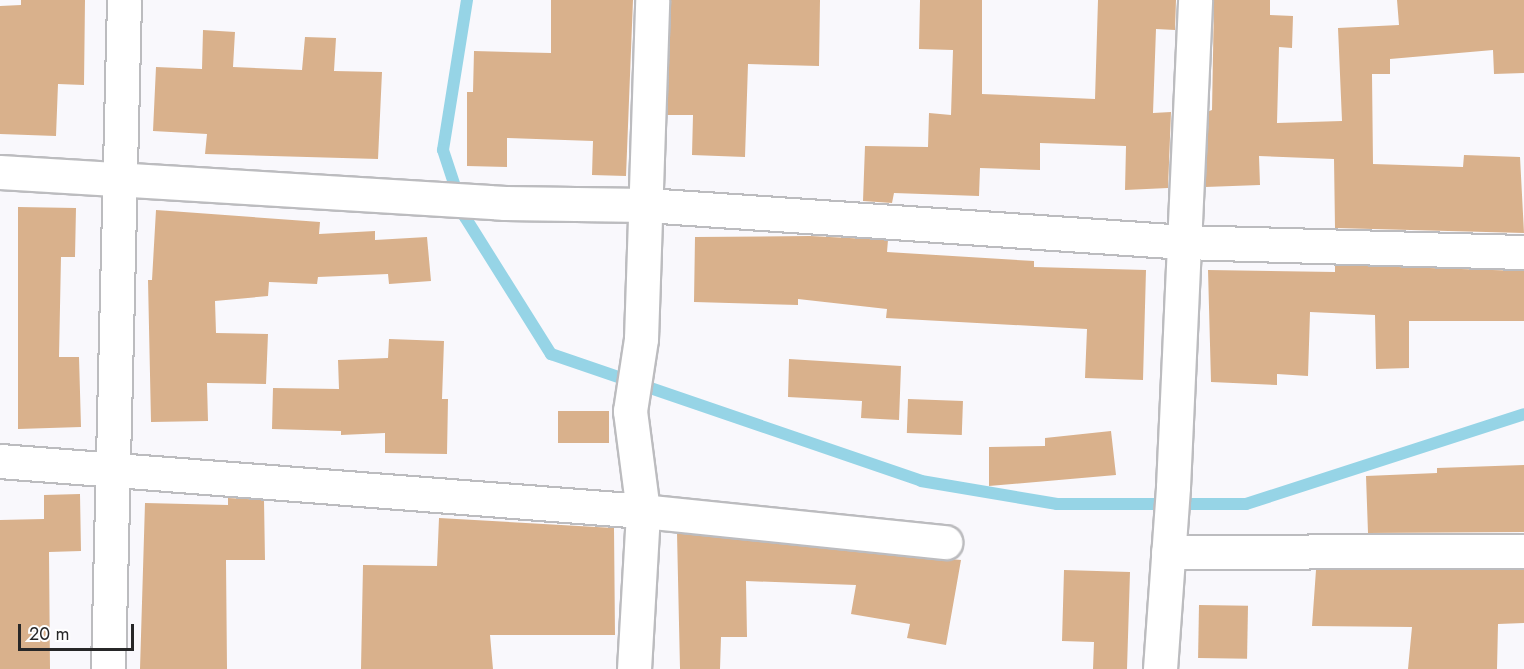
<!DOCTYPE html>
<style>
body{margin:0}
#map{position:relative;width:1524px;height:669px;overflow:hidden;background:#f9f8fc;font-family:Jost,sans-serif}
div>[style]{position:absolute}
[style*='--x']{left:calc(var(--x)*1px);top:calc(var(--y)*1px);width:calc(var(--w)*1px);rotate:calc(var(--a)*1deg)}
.stream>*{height:12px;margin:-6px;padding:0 6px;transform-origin:6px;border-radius:6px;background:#96d4e6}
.building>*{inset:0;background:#d9b18c;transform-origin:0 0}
.roads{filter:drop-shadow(2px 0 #bcbcbf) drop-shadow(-2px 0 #bcbcbf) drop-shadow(0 2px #bcbcbf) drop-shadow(0 -2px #bcbcbf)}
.street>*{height:33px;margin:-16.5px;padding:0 16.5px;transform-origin:16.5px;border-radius:16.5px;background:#fff}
span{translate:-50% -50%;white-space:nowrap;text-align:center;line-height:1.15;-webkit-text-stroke:4.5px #fff;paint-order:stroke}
.scale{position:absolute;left:18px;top:624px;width:116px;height:27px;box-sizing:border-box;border:3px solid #272728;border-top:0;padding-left:8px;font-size:18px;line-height:21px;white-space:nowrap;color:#272728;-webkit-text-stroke:4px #fff;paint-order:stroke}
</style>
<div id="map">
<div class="stream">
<div style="--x:467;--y:0;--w:152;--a:99.1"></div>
<div style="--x:443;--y:150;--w:71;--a:71.8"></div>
<div style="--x:465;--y:217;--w:162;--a:57.9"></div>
<div style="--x:551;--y:354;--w:391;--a:18.9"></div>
<div style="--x:921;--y:481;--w:138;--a:9.6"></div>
<div style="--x:1057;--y:504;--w:189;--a:0"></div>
<div style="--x:1246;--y:504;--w:292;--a:-17.9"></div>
</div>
<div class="building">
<div style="clip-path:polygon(21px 0,85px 0,84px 85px,58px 84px,56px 136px,0 134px,0 6px,21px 5px)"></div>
<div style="clip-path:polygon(551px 0,633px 0,626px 176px,592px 175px,593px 141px,507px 138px,507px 167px,467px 166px,467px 92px,473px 92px,474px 51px,551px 53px)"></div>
<div style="clip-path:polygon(671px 0,820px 0,819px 66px,748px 64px,745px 157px,692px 155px,693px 115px,667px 115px)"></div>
<div style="clip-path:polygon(920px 0,982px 0,982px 94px,1095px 99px,1098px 0,1176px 0,1175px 30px,1156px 29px,1153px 113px,1171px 112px,1168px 188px,1125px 190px,1126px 146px,1040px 143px,1040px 170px,980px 168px,979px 196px,894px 193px,892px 203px,863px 201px,865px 146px,928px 147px,929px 113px,951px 115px,953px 50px,919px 49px)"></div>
<div style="clip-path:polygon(1214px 0,1270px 0,1270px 15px,1293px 16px,1292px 48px,1279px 47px,1277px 123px,1342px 121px,1338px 28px,1399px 25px,1397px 0,1524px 0,1524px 73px,1494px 74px,1493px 50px,1390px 59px,1390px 74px,1372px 74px,1373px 164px,1463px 167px,1464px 155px,1520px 157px,1524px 233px,1335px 228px,1334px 159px,1259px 156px,1260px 185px,1205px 187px,1209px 111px,1212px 110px)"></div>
<div style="clip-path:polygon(203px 30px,235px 32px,233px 67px,302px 70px,305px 37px,336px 38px,334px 71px,382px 72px,378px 159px,205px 154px,207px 134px,153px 131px,156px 67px,202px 69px)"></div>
<div style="clip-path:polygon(18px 207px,76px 208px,75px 257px,61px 257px,59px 357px,79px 357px,81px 427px,18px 429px)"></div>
<div style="clip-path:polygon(156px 210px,320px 222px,319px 234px,375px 231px,375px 240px,427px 237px,431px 281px,389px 284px,388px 274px,318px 277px,317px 284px,269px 282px,268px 296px,215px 301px,216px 333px,268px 334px,266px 384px,207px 383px,208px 421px,151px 422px,148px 280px,152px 280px)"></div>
<div style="clip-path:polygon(810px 236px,888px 240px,887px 252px,1034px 261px,1034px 267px,1146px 270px,1143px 380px,1085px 378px,1087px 329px,886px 318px,887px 309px,798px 299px,798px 305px,694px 302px,695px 237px)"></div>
<div style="clip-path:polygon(1335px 265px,1524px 271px,1524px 321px,1409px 321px,1409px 368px,1376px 369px,1375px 315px,1310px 312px,1308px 376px,1277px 374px,1277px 385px,1211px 382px,1208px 270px,1335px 272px)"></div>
<div style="clip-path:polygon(389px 339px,444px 341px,442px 399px,448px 399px,447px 454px,385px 453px,385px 433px,341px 435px,341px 431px,272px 429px,273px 388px,339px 389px,338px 360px,388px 358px)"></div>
<div style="clip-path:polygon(789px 359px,901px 366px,899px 420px,861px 418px,862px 401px,788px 397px)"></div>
<div style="left:908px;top:399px;width:55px;height:34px;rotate:2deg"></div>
<div style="left:558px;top:411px;width:51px;height:32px"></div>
<div style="clip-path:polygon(1111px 431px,1116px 475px,989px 486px,989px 447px,1045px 446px,1045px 438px)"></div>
<div style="clip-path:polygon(1524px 465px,1524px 532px,1368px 533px,1366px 476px,1437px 473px,1437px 468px)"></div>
<div style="clip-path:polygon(80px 494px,81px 551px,49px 552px,50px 669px,0 669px,0 520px,44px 519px,44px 495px)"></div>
<div style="clip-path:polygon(228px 498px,264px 500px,265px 560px,226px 560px,227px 669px,140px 669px,145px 503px,228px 505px)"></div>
<div style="clip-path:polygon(439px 518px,614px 528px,615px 635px,490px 635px,493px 669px,361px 669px,363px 565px,437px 566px)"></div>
<div style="clip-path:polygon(677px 533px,961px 560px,946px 645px,907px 638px,910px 624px,851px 614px,856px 585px,746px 581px,747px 637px,721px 637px,720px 669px,680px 669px)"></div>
<div style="clip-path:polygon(1064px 570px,1130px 572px,1127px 669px,1093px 669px,1094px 642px,1062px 641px)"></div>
<div style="clip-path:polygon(1316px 570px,1524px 570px,1524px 623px,1498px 624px,1497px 669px,1408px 669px,1412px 627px,1312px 626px)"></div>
<div style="left:1199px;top:605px;width:49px;height:53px;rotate:1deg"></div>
</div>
<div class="roads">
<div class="street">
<div style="--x:0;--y:172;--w:506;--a:3.51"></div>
<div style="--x:505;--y:203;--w:141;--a:0.8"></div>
<div style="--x:646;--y:205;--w:539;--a:3.93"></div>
<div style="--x:1184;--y:242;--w:340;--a:1.7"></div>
<div style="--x:0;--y:461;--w:645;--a:4.45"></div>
<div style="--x:643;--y:511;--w:304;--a:5.9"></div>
<div style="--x:1168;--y:552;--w:356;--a:-0.2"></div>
<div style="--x:108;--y:669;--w:669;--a:-88.63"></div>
<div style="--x:634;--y:669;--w:158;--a:-86.7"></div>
<div style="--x:643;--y:511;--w:101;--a:-97.4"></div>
<div style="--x:630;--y:411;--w:73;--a:-81.3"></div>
<div style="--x:641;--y:339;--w:339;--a:-88.1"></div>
<div style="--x:1160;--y:669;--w:182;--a:-85.9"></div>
<div style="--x:1173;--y:487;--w:487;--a:-87.4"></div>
</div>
</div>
<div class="scale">20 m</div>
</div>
